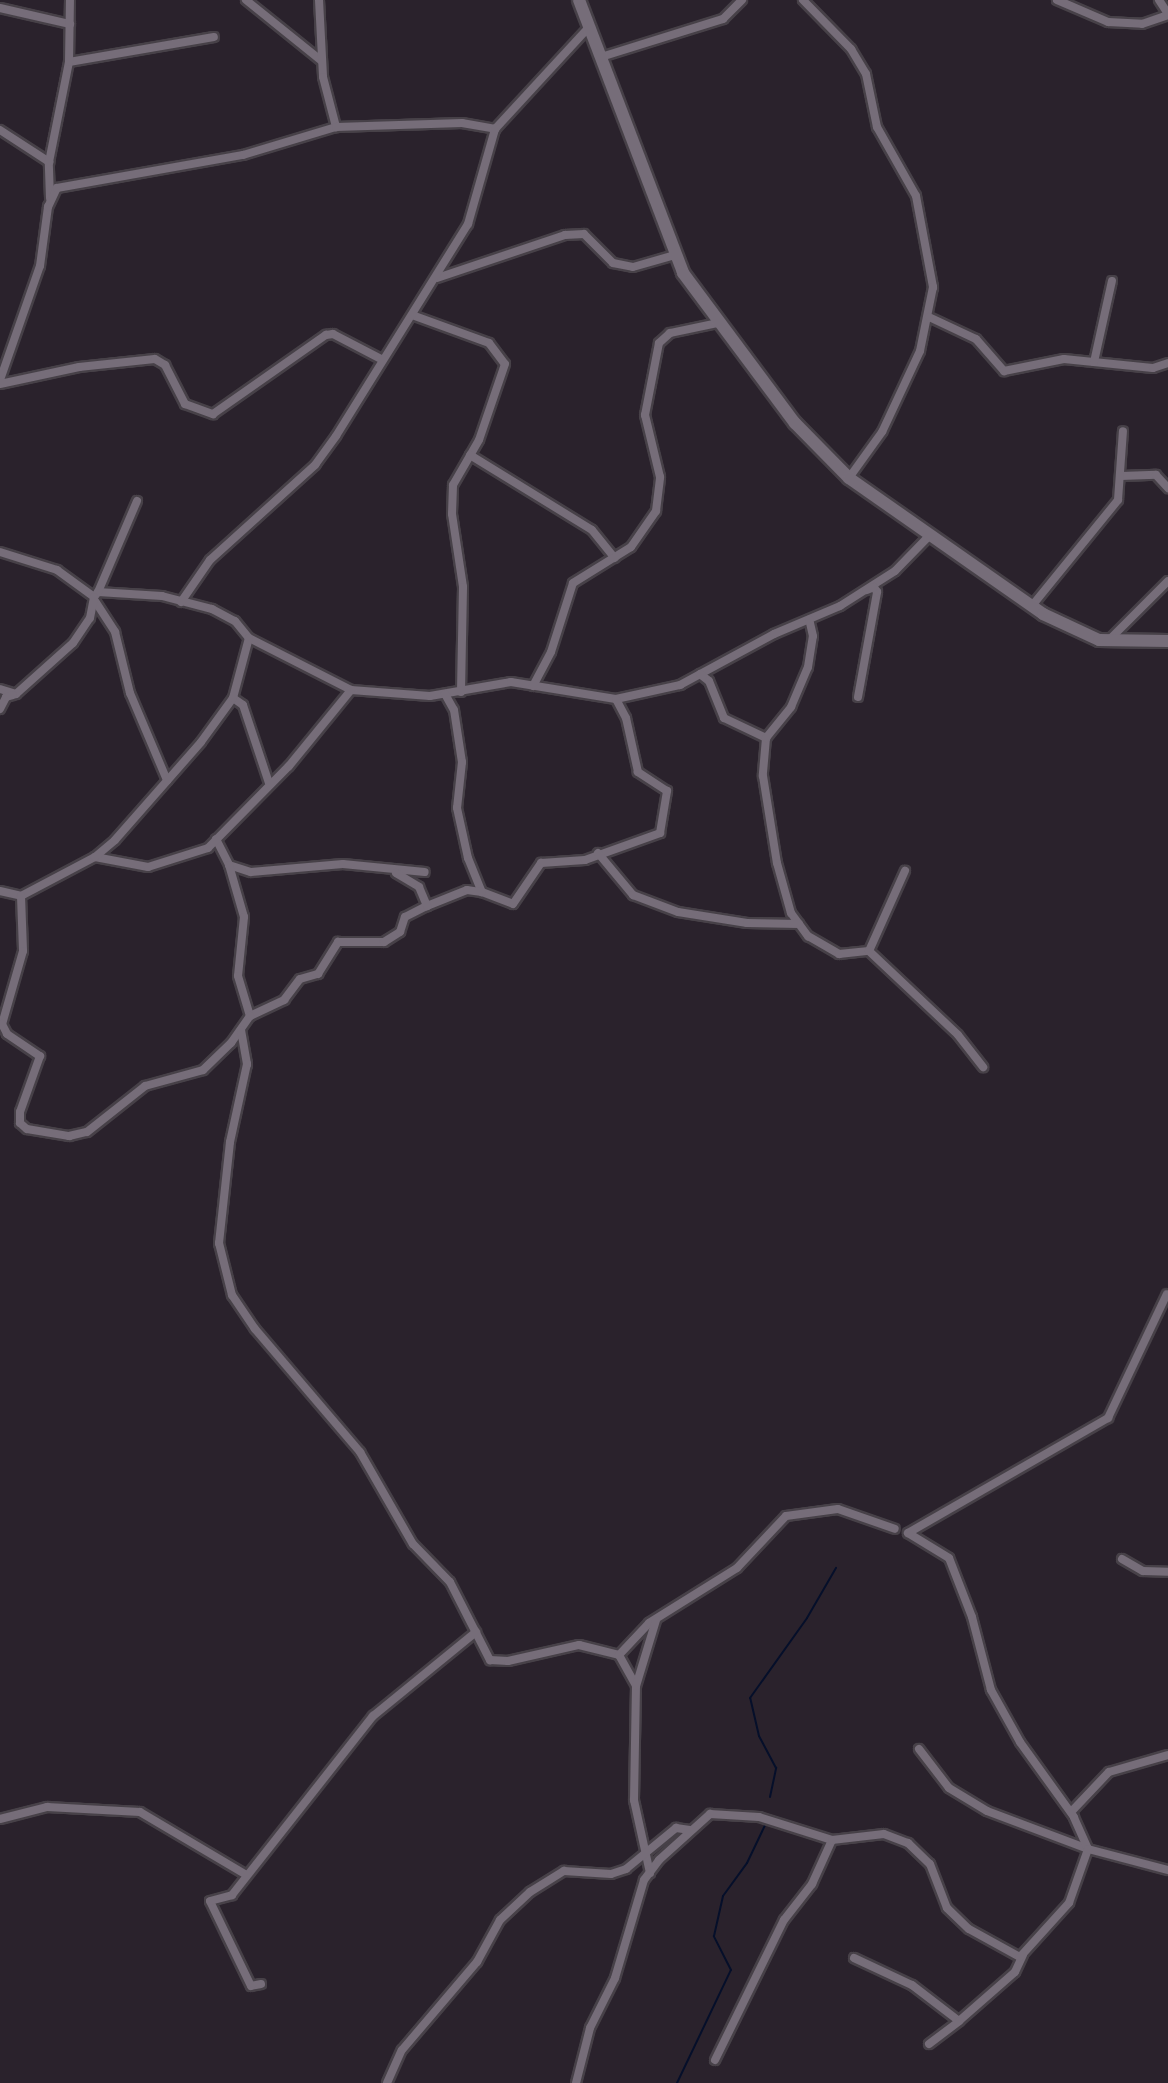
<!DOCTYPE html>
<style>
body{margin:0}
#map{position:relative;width:1168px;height:2083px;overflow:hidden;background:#2a222c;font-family:Cabin,sans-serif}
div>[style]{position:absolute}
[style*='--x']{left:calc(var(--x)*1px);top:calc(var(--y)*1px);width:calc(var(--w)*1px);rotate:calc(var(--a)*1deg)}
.stream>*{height:2px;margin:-1px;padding:0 1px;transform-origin:1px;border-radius:1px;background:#050f2a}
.roads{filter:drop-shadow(2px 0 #474148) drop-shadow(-2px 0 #474148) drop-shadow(0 2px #474148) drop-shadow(0 -2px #474148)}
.street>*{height:8px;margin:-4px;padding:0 4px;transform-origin:4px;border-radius:4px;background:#766d79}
.secondary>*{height:12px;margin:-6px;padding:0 6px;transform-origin:6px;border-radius:6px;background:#766d79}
span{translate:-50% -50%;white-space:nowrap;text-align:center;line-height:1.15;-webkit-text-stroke:4.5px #2a222c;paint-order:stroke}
</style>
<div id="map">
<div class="stream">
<div style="--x:770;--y:1797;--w:30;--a:-78"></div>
<div style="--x:776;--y:1768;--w:36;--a:-118"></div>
<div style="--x:759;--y:1736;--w:39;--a:-103"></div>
<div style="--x:750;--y:1698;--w:98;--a:-54.5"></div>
<div style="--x:807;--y:1618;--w:58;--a:-59.9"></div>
<div style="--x:677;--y:2083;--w:125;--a:-64.5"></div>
<div style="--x:731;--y:1970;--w:38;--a:-117"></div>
<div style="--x:714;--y:1936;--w:41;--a:-77.3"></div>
<div style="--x:723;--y:1896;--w:41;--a:-54"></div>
<div style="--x:747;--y:1863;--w:47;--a:-64.5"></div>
</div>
<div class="roads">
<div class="street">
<div style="--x:246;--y:0;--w:97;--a:38.8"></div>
<div style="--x:319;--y:0;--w:77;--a:87"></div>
<div style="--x:323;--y:77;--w:52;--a:75.4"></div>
<div style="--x:803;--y:0;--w:69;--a:45.6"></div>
<div style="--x:851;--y:49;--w:29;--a:59"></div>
<div style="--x:866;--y:74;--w:54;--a:78.3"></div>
<div style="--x:877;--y:127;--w:79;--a:60.5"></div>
<div style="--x:916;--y:196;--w:93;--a:79.4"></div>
<div style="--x:933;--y:287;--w:65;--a:101.5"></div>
<div style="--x:920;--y:351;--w:89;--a:115.1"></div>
<div style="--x:882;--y:432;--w:57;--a:125.7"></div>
<div style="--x:1057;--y:0;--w:56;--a:23.3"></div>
<div style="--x:1108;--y:22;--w:34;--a:3"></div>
<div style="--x:1142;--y:24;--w:28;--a:-19"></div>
<div style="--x:1159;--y:0;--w:17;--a:57"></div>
<div style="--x:0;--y:8;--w:72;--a:12.9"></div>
<div style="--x:601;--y:57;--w:128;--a:-17.3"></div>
<div style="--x:723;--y:19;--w:27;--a:-45"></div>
<div style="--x:69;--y:62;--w:147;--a:-9.8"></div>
<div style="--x:0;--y:130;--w:59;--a:33.1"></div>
<div style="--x:50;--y:198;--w:36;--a:-92"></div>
<div style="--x:49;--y:162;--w:102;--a:-78.7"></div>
<div style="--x:69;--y:62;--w:62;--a:-89.1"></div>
<div style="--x:437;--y:278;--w:135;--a:-18.6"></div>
<div style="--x:565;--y:235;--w:19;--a:-3"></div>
<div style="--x:584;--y:234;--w:41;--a:45"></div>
<div style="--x:613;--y:263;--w:20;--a:11"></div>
<div style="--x:633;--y:267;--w:44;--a:-15.9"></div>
<div style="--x:412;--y:315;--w:82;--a:20"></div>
<div style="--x:489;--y:343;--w:26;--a:53"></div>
<div style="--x:505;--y:364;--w:80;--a:108.9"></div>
<div style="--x:479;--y:440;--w:52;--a:120"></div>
<div style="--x:453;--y:485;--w:29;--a:92"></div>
<div style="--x:452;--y:514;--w:74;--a:81.4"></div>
<div style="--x:463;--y:587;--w:105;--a:91.1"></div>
<div style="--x:929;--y:317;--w:52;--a:25.1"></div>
<div style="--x:976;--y:339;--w:43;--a:48.8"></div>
<div style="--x:1004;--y:371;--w:61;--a:-11.3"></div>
<div style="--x:1064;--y:359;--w:89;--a:5.8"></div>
<div style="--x:1153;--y:368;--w:16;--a:-18"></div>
<div style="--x:1094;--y:362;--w:83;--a:-77.5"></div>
<div style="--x:0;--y:380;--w:121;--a:-70.7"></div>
<div style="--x:40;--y:266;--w:60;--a:-82.3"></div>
<div style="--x:48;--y:207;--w:21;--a:-65"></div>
<div style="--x:57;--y:188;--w:189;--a:-10.1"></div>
<div style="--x:243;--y:155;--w:97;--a:-16.8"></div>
<div style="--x:336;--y:127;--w:126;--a:-1.8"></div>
<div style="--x:462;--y:123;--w:34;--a:10"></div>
<div style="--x:495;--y:129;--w:139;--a:-47.3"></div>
<div style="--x:0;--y:384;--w:81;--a:-12.1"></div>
<div style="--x:79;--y:367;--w:76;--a:-6"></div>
<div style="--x:155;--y:359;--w:12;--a:31"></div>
<div style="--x:165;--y:365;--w:44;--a:62.9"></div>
<div style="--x:185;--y:404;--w:30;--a:20"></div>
<div style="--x:213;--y:414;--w:138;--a:-35"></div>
<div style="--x:326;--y:335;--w:7;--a:-8"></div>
<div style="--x:333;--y:334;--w:56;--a:27.5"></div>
<div style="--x:470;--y:455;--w:143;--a:31.6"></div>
<div style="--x:592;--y:530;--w:36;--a:51"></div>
<div style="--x:1121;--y:476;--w:35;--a:-2"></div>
<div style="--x:1156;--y:475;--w:18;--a:47"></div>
<div style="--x:0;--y:552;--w:60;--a:17.5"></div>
<div style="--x:57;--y:570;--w:46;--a:36.1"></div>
<div style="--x:94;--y:597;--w:6;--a:-51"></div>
<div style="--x:98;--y:592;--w:64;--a:3.6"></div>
<div style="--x:162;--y:596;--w:52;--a:14.6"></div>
<div style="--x:212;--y:609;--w:26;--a:28"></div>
<div style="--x:235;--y:621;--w:22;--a:51"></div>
<div style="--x:249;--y:638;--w:114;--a:27"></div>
<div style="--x:351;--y:690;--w:79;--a:4.3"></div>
<div style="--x:430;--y:696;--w:82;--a:-9.8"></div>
<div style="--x:511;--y:682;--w:106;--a:9.2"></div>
<div style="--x:616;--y:699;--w:66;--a:-12.3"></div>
<div style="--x:680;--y:685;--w:107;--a:-28.5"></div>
<div style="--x:774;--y:634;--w:72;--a:-23"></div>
<div style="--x:840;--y:606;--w:65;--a:-32.5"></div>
<div style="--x:895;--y:571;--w:49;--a:-45.8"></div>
<div style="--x:98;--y:592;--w:99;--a:-66.8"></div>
<div style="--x:95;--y:601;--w:37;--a:57"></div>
<div style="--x:115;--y:632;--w:63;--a:76.2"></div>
<div style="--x:130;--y:693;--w:95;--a:67"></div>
<div style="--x:181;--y:602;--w:51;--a:-55.4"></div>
<div style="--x:210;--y:560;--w:142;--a:-42.1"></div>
<div style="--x:315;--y:465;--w:36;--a:-54"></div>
<div style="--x:336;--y:436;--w:250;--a:-58.1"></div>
<div style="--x:468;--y:224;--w:99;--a:-74.1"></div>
<div style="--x:1031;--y:607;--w:138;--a:-50.9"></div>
<div style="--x:1118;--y:500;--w:69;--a:-85.9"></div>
<div style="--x:1109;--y:640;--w:83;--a:-45"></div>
<div style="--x:700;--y:674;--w:11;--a:38"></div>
<div style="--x:709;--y:681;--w:40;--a:68"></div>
<div style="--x:724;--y:718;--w:47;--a:25.5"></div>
<div style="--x:766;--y:738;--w:38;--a:95"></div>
<div style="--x:763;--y:776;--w:88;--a:80.9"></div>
<div style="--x:777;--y:863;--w:52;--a:74.4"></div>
<div style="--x:791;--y:913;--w:29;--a:54"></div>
<div style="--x:808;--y:936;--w:36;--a:30"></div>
<div style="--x:839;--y:954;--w:30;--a:-6"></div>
<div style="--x:869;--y:951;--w:88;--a:-65.8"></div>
<div style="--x:533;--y:686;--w:38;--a:-62"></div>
<div style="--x:551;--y:652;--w:72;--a:-72.3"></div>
<div style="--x:573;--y:583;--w:68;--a:-31.8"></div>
<div style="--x:631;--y:547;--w:44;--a:-55.2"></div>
<div style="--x:656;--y:511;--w:34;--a:-83"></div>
<div style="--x:660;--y:477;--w:64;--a:-103.6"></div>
<div style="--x:645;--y:415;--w:73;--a:-79"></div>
<div style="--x:659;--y:343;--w:15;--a:-42"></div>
<div style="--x:670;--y:333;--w:49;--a:-11.8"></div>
<div style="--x:0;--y:689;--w:17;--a:17"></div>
<div style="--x:16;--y:694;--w:76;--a:-41.8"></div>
<div style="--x:73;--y:643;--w:30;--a:-56"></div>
<div style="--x:90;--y:618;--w:21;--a:-79"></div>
<div style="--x:445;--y:694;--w:18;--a:61"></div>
<div style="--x:454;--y:710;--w:53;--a:81.3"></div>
<div style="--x:462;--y:762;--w:46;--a:96.2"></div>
<div style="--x:457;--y:808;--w:51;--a:77.6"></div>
<div style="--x:468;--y:858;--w:37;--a:68"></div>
<div style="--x:482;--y:892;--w:33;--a:21"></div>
<div style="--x:513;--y:904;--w:50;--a:-55.7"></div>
<div style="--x:541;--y:863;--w:44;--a:-3.9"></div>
<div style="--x:585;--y:860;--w:80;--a:-19.8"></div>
<div style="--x:660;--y:833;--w:43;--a:-80.5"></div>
<div style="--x:667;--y:791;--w:35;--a:-147"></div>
<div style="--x:638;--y:772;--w:55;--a:-102.5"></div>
<div style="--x:626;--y:718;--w:21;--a:-118"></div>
<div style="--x:858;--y:697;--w:107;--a:-79.7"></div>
<div style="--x:877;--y:592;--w:6;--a:-121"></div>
<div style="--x:874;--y:587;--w:8;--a:157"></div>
<div style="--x:233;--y:698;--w:12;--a:35"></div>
<div style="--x:243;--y:705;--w:82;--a:71.6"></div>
<div style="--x:0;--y:709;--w:13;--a:-63"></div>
<div style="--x:6;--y:697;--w:7;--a:-16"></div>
<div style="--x:766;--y:738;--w:40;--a:-51"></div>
<div style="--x:791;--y:707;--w:43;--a:-67"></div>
<div style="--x:808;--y:667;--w:31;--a:-81"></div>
<div style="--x:813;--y:636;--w:17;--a:-103"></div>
<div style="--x:216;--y:839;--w:29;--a:63"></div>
<div style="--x:229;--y:865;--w:23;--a:18"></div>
<div style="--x:251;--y:872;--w:92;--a:-5"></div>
<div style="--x:343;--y:864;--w:82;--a:5.6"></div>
<div style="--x:598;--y:853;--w:55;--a:50.2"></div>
<div style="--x:633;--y:895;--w:48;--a:20.7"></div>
<div style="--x:678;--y:912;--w:70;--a:9.1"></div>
<div style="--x:747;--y:923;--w:52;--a:1.1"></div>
<div style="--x:95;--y:857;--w:54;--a:10.7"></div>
<div style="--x:148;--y:867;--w:63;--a:-17.6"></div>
<div style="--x:208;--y:848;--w:115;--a:-45.4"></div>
<div style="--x:289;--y:766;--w:98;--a:-50.8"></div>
<div style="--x:229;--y:865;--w:54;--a:73.9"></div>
<div style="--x:244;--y:917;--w:59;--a:95.8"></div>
<div style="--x:238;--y:976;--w:42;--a:73.3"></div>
<div style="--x:250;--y:1016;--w:38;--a:-25"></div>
<div style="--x:284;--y:1000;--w:26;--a:-53"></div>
<div style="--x:300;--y:979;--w:19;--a:-16"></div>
<div style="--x:318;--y:974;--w:38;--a:-58"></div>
<div style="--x:338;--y:942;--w:46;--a:0"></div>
<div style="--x:384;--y:942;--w:19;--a:-32"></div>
<div style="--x:400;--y:932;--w:16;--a:-72"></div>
<div style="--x:405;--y:917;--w:25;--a:-27"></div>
<div style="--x:427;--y:906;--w:43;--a:-21.8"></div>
<div style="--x:467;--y:890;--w:15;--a:8"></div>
<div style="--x:396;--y:873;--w:27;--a:31"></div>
<div style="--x:419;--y:887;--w:21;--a:67"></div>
<div style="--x:0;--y:891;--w:22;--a:13"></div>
<div style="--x:21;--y:896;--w:84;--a:-27.8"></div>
<div style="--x:95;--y:857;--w:26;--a:-40"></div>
<div style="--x:115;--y:840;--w:130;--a:-48.7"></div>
<div style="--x:201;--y:742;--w:54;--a:-54"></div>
<div style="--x:233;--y:698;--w:62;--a:-75.1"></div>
<div style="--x:21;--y:896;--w:55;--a:87.9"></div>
<div style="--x:23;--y:951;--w:76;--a:106"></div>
<div style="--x:2;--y:1024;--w:11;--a:63"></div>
<div style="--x:7;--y:1034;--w:40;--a:34"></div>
<div style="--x:40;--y:1056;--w:59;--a:109.7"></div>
<div style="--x:20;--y:1112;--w:11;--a:90"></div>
<div style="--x:20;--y:1123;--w:9;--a:41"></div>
<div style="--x:27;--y:1129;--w:43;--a:9.5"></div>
<div style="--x:69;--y:1136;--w:18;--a:-13"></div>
<div style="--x:87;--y:1132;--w:74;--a:-38.4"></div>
<div style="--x:145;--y:1086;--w:60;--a:-15.4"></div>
<div style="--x:203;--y:1070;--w:39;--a:-44"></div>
<div style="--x:231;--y:1043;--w:33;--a:-55"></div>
<div style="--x:869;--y:951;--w:122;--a:43.3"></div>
<div style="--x:958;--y:1035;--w:41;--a:52"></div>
<div style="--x:241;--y:1030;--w:35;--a:80"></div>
<div style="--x:247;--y:1064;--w:80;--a:102.3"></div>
<div style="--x:230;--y:1142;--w:102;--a:96.2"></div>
<div style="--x:219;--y:1243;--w:54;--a:76"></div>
<div style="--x:232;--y:1295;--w:41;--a:55.9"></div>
<div style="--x:255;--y:1329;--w:162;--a:49.5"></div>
<div style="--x:360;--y:1452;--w:106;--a:60.1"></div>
<div style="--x:413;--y:1544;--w:53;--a:45.8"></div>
<div style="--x:450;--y:1582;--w:88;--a:62.9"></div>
<div style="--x:490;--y:1660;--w:18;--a:3"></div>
<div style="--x:508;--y:1661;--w:73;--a:-12.7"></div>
<div style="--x:579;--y:1645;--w:41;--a:14"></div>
<div style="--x:1122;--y:1559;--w:24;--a:30"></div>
<div style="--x:1143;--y:1571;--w:25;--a:2"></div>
<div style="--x:619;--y:1655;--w:44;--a:-46.8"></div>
<div style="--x:649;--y:1623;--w:104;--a:-32"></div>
<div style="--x:737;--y:1568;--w:71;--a:-46.7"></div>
<div style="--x:786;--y:1516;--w:52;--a:-7.7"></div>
<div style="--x:838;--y:1509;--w:60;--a:19.3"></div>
<div style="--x:619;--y:1655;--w:35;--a:61"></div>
<div style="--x:919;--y:1749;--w:49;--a:52.4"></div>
<div style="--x:949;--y:1788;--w:44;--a:31.2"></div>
<div style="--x:987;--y:1811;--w:108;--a:20.6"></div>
<div style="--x:1071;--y:1812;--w:55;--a:-46.5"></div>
<div style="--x:1109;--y:1772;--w:61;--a:-16.1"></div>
<div style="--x:0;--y:1819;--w:49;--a:-14.3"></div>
<div style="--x:47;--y:1807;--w:93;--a:3.1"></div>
<div style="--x:140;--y:1812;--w:122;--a:30.6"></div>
<div style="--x:1088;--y:1849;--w:35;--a:-114"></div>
<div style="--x:1074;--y:1817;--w:92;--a:-125.8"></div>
<div style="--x:1020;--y:1742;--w:60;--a:-119.1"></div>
<div style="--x:991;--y:1690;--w:75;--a:-104.6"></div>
<div style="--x:972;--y:1617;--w:63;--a:-111.3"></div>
<div style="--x:949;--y:1558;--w:48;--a:-148.6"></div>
<div style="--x:908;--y:1533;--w:231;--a:-29.9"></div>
<div style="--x:1108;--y:1418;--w:137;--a:-64.6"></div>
<div style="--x:650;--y:1873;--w:75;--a:-102.4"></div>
<div style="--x:634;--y:1800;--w:114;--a:-89"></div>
<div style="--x:636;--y:1686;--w:69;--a:-73.1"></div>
<div style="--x:854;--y:1958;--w:64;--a:25"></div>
<div style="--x:912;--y:1985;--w:59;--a:37.5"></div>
<div style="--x:959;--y:2021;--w:74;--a:-41.2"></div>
<div style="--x:1015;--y:1972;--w:19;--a:-65"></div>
<div style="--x:261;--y:1984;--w:10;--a:169"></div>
<div style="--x:251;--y:1986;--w:94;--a:-115.8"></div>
<div style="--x:210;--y:1901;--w:23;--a:-15"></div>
<div style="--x:232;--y:1895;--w:228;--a:-51.8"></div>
<div style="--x:373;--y:1716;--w:133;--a:-39.2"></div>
<div style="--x:929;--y:2044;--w:38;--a:-37"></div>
<div style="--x:715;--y:2060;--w:156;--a:-63.8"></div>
<div style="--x:784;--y:1920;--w:46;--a:-52.1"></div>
<div style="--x:812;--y:1884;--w:48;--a:-65.6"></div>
<div style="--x:387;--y:2083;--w:36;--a:-66"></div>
<div style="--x:402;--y:2050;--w:116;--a:-49.6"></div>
<div style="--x:477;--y:1962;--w:48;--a:-61.3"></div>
<div style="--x:500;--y:1920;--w:41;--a:-43"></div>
<div style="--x:530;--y:1892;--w:40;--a:-32"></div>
<div style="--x:564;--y:1871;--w:47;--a:3.7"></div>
<div style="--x:611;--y:1874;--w:16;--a:-18"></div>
<div style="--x:626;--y:1869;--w:65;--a:-39.4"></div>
<div style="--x:676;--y:1828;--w:14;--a:8"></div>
<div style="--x:576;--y:2083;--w:57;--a:-75.7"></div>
<div style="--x:590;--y:2028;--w:56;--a:-63.4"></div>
<div style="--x:615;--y:1978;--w:102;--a:-73.5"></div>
<div style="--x:644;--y:1880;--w:25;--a:-53"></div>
<div style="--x:659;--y:1860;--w:69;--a:-42"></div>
<div style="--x:710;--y:1814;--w:49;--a:3.5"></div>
<div style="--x:759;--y:1817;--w:77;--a:17.5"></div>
<div style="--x:832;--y:1840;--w:52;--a:-6.6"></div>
<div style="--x:884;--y:1834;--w:26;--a:21"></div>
<div style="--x:908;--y:1843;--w:30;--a:44"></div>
<div style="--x:930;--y:1864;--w:47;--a:68.9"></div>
<div style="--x:947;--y:1908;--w:30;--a:44"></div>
<div style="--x:969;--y:1929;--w:58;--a:28.8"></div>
<div style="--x:1020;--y:1957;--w:73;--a:-47.8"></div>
<div style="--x:1069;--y:1903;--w:57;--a:-70.6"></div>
<div style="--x:1088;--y:1849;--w:83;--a:14.7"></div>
</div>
<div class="secondary">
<div style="--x:579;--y:0;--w:292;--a:69.1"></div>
<div style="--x:683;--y:273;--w:187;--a:53.3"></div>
<div style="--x:795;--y:423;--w:77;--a:45.5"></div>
<div style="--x:849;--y:478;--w:237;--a:35"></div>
<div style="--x:1043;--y:614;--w:62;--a:24.9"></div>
<div style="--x:1099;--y:640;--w:69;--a:0.8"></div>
</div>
</div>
</div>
